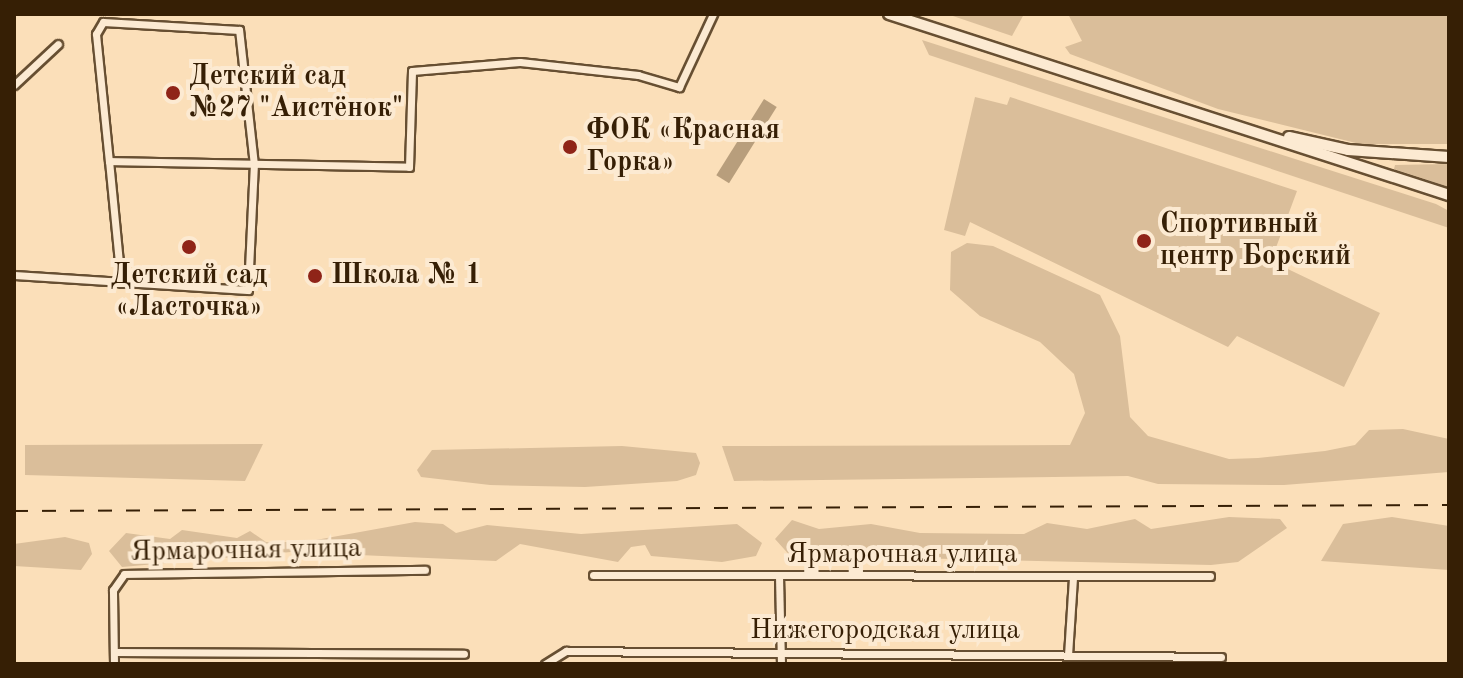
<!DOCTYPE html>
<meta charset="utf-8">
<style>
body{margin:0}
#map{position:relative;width:1463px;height:678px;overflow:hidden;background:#fbdfb9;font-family:"Old Standard TT",serif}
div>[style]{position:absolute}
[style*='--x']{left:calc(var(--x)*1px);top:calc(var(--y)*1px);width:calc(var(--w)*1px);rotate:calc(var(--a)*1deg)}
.green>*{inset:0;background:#dabe9a}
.water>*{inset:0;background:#b89e7c;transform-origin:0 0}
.roads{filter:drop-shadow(2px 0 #674f32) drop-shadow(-2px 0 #674f32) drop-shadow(0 2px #674f32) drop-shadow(0 -2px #674f32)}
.street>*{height:7px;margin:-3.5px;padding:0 3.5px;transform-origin:3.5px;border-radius:3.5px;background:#fcead2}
.secondary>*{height:10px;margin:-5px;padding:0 5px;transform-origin:5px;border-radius:5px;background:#fcead2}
.rail>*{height:2px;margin-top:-1px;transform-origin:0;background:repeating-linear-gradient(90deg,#361f05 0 14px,transparent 0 28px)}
.dots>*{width:22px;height:22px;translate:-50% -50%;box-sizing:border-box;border:4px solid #fcead2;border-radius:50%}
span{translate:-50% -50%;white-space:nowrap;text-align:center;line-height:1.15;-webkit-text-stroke:8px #fcead2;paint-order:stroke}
.poi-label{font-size:28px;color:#361f05;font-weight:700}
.left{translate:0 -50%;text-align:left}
.street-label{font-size:28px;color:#361f05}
.frame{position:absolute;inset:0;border:16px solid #361f05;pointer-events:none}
</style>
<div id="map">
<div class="green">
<div style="clip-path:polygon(947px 14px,1024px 14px,1012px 36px)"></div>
<div style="clip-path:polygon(1068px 14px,1449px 14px,1449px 144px,1360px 144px,1218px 109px,1070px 54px,1065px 47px,1082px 41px)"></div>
<div style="clip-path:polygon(922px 40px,1436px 204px,1449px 211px,1449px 228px,929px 55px)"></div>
<div style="clip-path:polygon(975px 97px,1007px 105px,1010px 97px,1297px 191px,1271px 261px,1380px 313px,1344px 387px,1237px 336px,1228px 347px,970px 222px,965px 236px,944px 230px)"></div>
<div style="clip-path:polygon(1449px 164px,1449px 187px,1394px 169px,1395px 165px)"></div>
<div style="clip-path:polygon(967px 243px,993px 246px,1100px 295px,1120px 336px,1130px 417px,1148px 436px,1229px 459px,1258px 458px,1325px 451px,1355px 445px,1369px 430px,1403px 429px,1449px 439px,1449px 472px,1284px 485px,1158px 484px,1128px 476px,734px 481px,722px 446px,1070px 445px,1085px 413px,1074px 374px,1040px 342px,980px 316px,950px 290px,951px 252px)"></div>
<div style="clip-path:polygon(263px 444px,245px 481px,25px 475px,25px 445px)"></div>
<div style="clip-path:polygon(622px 446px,696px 453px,700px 463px,696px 475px,677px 481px,585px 487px,490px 485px,421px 477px,417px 470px,432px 450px)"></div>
<div style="clip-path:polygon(1229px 517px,1280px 519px,1287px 528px,1238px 562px,1211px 565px,908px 558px,826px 564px,793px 559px,775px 539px,792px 520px,819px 529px,871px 524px,920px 533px,1024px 534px,1047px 523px,1087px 529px,1135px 519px,1151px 529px)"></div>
<div style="clip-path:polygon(1392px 517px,1449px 526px,1449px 570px,1321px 561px,1343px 524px)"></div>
<div style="clip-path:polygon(415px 522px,443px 524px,456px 533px,487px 525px,581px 534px,737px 524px,762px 543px,756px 556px,722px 562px,651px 556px,645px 545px,631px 547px,618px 562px,520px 544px,496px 561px,291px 552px,122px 567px,109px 551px,126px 533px,170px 539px,182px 530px,237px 538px,250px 531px,266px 542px,305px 542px)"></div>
<div style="clip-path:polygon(65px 537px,89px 543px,92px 554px,81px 570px,14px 566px,14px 544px)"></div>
</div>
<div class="water">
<div style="left:764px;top:99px;width:15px;height:90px;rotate:32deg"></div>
</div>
<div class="roads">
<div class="street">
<div style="--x:14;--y:85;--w:60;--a:-43"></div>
<div style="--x:14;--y:275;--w:234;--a:3.7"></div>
<div style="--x:248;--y:290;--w:125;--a:-87.3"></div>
<div style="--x:254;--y:165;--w:136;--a:-96.3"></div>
<div style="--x:239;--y:30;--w:136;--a:-176.6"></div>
<div style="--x:103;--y:22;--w:14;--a:120"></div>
<div style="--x:96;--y:34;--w:128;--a:84.2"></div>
<div style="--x:121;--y:283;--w:123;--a:-95.6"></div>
<div style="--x:109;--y:161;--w:300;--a:1.1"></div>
<div style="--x:409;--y:167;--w:96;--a:-88.2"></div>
<div style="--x:412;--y:71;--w:108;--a:-4.8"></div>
<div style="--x:520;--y:62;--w:119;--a:6.3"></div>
<div style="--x:638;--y:75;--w:43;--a:16.3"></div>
<div style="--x:679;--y:87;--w:81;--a:-65"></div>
<div style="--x:593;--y:575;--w:617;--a:0.09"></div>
<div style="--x:779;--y:576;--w:88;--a:88.7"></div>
<div style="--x:114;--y:652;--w:350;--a:0.3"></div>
<div style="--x:1068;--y:655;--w:77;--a:-86.3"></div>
<div style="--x:114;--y:664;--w:74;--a:-90.8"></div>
<div style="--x:113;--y:590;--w:19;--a:-55"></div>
<div style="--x:124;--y:574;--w:301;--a:-0.8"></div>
<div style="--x:545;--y:664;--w:25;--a:-32"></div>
<div style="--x:566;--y:651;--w:655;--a:0.52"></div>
</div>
<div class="secondary">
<div style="--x:889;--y:14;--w:589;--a:17.91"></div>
<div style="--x:1289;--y:137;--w:60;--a:12.4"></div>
<div style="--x:1348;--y:150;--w:101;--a:4"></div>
</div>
</div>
<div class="rail">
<div style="--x:14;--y:511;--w:1435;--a:-0.24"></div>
</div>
<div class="dots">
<div style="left:173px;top:93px;background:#8f2418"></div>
<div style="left:570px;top:147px;background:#8f2418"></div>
<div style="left:1144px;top:241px;background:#8f2418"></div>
<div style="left:189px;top:247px;background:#8f2418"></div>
<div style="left:315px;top:276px;background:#8f2418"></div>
</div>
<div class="poi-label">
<span class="left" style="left:189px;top:93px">Детский сад<br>№27 "Аистёнок"</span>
<span class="left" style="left:586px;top:147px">ФОК «Красная<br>Горка»</span>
<span class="left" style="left:1160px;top:241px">Спортивный<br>центр Борский</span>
<span style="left:189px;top:292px">Детский сад<br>«Ласточка»</span>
<span class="left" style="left:331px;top:276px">Школа № 1</span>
</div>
<div class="street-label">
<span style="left:246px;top:551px;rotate:-1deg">Ярмарочная улица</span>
<span style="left:902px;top:555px">Ярмарочная улица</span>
<span style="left:885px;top:631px">Нижегородская улица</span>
</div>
<div class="frame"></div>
</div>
